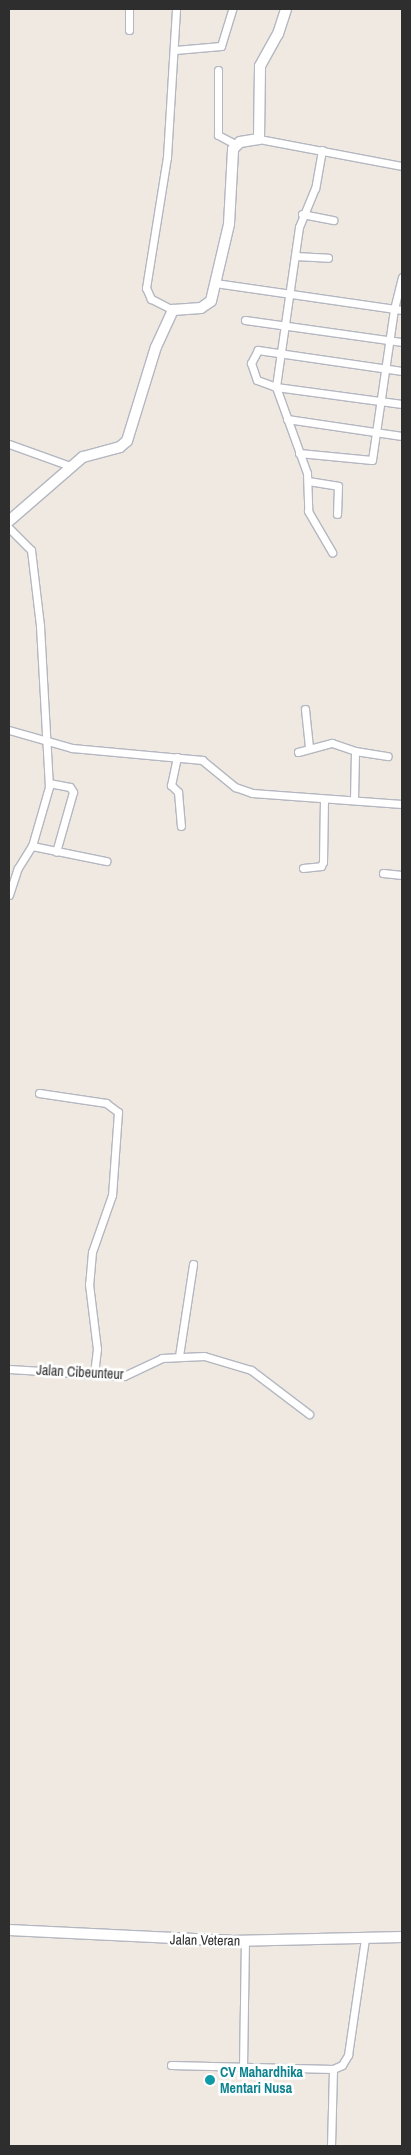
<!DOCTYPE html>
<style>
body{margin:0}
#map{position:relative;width:411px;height:2155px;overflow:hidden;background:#efe9e1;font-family:"Archivo Narrow",sans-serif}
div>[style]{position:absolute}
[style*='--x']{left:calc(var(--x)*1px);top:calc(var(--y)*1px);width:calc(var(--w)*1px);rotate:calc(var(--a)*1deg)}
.roads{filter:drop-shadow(1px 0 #b4b7c1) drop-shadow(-1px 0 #b4b7c1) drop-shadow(0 1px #b4b7c1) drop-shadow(0 -1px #b4b7c1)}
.street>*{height:7px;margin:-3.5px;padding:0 3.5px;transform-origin:3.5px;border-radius:3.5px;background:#fff}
.secondary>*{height:10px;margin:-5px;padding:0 5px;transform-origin:5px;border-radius:5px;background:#fff}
.dots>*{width:14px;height:14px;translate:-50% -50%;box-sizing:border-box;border:2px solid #fff;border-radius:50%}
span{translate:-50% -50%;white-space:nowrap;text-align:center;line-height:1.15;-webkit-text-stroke:5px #fff;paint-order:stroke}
.street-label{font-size:14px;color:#2e2e2e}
.culture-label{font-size:14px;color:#0d838f;font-weight:700}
.left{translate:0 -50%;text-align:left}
.frame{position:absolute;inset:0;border:10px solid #2e2e2e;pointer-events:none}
</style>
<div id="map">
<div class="roads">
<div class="street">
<div style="--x:129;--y:30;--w:21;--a:-90"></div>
<div style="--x:175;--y:50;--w:46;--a:-5"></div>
<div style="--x:221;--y:46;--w:39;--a:-73"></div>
<div style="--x:218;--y:70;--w:65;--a:90"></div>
<div style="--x:218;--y:135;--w:19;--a:28"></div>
<div style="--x:259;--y:139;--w:146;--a:10.7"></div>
<div style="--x:322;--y:150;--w:39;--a:100"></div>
<div style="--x:315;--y:188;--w:42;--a:112.3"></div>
<div style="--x:299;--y:227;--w:162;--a:98.2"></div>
<div style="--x:276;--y:387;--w:91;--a:70.2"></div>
<div style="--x:307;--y:473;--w:38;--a:88"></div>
<div style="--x:308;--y:511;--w:48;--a:59.7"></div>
<div style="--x:302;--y:214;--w:32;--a:11"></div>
<div style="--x:295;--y:256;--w:33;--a:3"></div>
<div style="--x:215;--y:283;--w:189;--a:8.2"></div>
<div style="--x:173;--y:310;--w:25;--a:-153"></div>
<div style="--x:151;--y:299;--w:12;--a:-114"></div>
<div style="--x:146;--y:288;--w:133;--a:-80.9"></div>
<div style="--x:167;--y:157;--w:148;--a:-86.5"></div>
<div style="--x:245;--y:320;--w:159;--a:8"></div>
<div style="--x:402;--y:371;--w:146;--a:-171.7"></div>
<div style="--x:258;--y:350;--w:15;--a:118"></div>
<div style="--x:251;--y:363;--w:18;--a:71"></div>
<div style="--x:257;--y:380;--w:20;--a:20"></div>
<div style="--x:276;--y:387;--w:127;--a:7.7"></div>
<div style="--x:287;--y:419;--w:116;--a:8.4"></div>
<div style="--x:9;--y:444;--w:65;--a:19.8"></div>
<div style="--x:299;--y:453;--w:73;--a:5.5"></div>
<div style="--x:372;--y:460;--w:153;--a:-81.7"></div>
<div style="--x:394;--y:309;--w:33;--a:-76"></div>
<div style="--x:308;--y:481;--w:30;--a:9"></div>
<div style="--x:338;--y:486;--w:28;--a:92"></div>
<div style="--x:9;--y:528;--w:31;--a:45"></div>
<div style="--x:31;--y:550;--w:77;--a:83.2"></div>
<div style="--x:40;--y:626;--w:161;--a:86.8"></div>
<div style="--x:49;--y:787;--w:61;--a:106.1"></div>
<div style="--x:32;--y:846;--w:76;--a:11.5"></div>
<div style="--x:305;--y:709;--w:39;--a:84"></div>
<div style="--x:9;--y:730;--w:66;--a:15.9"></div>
<div style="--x:72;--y:748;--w:131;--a:5.3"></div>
<div style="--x:202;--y:760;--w:43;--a:39.3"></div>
<div style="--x:235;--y:787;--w:18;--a:19"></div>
<div style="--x:252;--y:793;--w:150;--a:4.2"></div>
<div style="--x:298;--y:752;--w:35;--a:-15"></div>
<div style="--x:332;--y:743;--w:24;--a:19"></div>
<div style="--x:177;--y:757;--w:29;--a:102"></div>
<div style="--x:171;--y:785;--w:10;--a:45"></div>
<div style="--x:178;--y:792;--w:34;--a:85"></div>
<div style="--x:49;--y:783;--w:21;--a:11"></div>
<div style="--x:70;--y:787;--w:6;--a:59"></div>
<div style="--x:73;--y:792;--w:62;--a:105.8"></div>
<div style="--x:354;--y:800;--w:49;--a:-88.8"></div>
<div style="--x:355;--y:751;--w:33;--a:9"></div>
<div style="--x:303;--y:868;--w:18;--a:-6"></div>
<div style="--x:321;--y:866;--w:4;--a:-63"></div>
<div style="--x:323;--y:862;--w:63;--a:-89.1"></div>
<div style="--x:383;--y:873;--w:19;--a:6"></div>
<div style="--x:9;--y:895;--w:28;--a:-72"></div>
<div style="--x:18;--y:868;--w:26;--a:-58"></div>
<div style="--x:39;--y:1093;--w:68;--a:8.5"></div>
<div style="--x:106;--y:1103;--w:15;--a:37"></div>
<div style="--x:118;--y:1112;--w:83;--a:94.1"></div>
<div style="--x:112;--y:1195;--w:60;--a:109.3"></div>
<div style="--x:92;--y:1252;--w:32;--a:95"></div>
<div style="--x:89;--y:1284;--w:65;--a:83"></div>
<div style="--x:97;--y:1349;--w:25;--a:97"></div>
<div style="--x:179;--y:1356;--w:93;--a:-81.3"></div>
<div style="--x:9;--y:1369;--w:115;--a:3.5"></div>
<div style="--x:124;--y:1376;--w:42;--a:-25.3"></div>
<div style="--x:162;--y:1358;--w:42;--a:-2.7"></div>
<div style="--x:204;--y:1356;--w:49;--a:16.6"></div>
<div style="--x:251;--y:1370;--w:73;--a:37.2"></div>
<div style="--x:171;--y:2065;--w:162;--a:1.4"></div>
<div style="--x:333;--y:2069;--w:10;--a:-24"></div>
<div style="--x:342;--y:2065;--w:12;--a:-59"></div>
<div style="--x:348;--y:2055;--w:118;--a:-81.7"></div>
<div style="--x:243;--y:2067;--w:126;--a:-89.1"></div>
<div style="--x:331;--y:2146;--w:77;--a:-88.5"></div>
</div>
<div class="secondary">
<div style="--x:9;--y:521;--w:98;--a:-40.9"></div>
<div style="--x:83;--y:457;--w:38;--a:-15"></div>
<div style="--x:120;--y:447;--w:9;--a:-41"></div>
<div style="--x:127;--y:441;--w:98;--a:-72.9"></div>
<div style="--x:156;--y:347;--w:41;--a:-65.3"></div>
<div style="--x:173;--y:310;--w:28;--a:-4"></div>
<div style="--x:201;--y:308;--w:12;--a:-35"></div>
<div style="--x:211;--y:301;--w:79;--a:-76.8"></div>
<div style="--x:229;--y:224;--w:75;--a:-86.9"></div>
<div style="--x:233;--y:149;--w:10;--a:-45"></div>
<div style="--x:240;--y:142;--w:19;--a:-9"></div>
<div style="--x:259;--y:139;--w:73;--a:-89.2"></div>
<div style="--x:260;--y:66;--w:37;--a:-61"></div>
<div style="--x:278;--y:34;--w:26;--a:-72"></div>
<div style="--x:9;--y:1930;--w:222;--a:2.8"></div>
<div style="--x:231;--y:1941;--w:171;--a:-1.3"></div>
</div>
</div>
<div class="dots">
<div style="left:210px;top:2080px;background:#0f9aa8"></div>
</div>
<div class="street-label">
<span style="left:80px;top:1372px;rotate:3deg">Jalan Cibeunteur</span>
<span style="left:205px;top:1940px;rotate:1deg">Jalan Veteran</span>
</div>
<div class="culture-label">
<span class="left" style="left:220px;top:2080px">CV Mahardhika<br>Mentari Nusa</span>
</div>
<div class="frame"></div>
</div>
